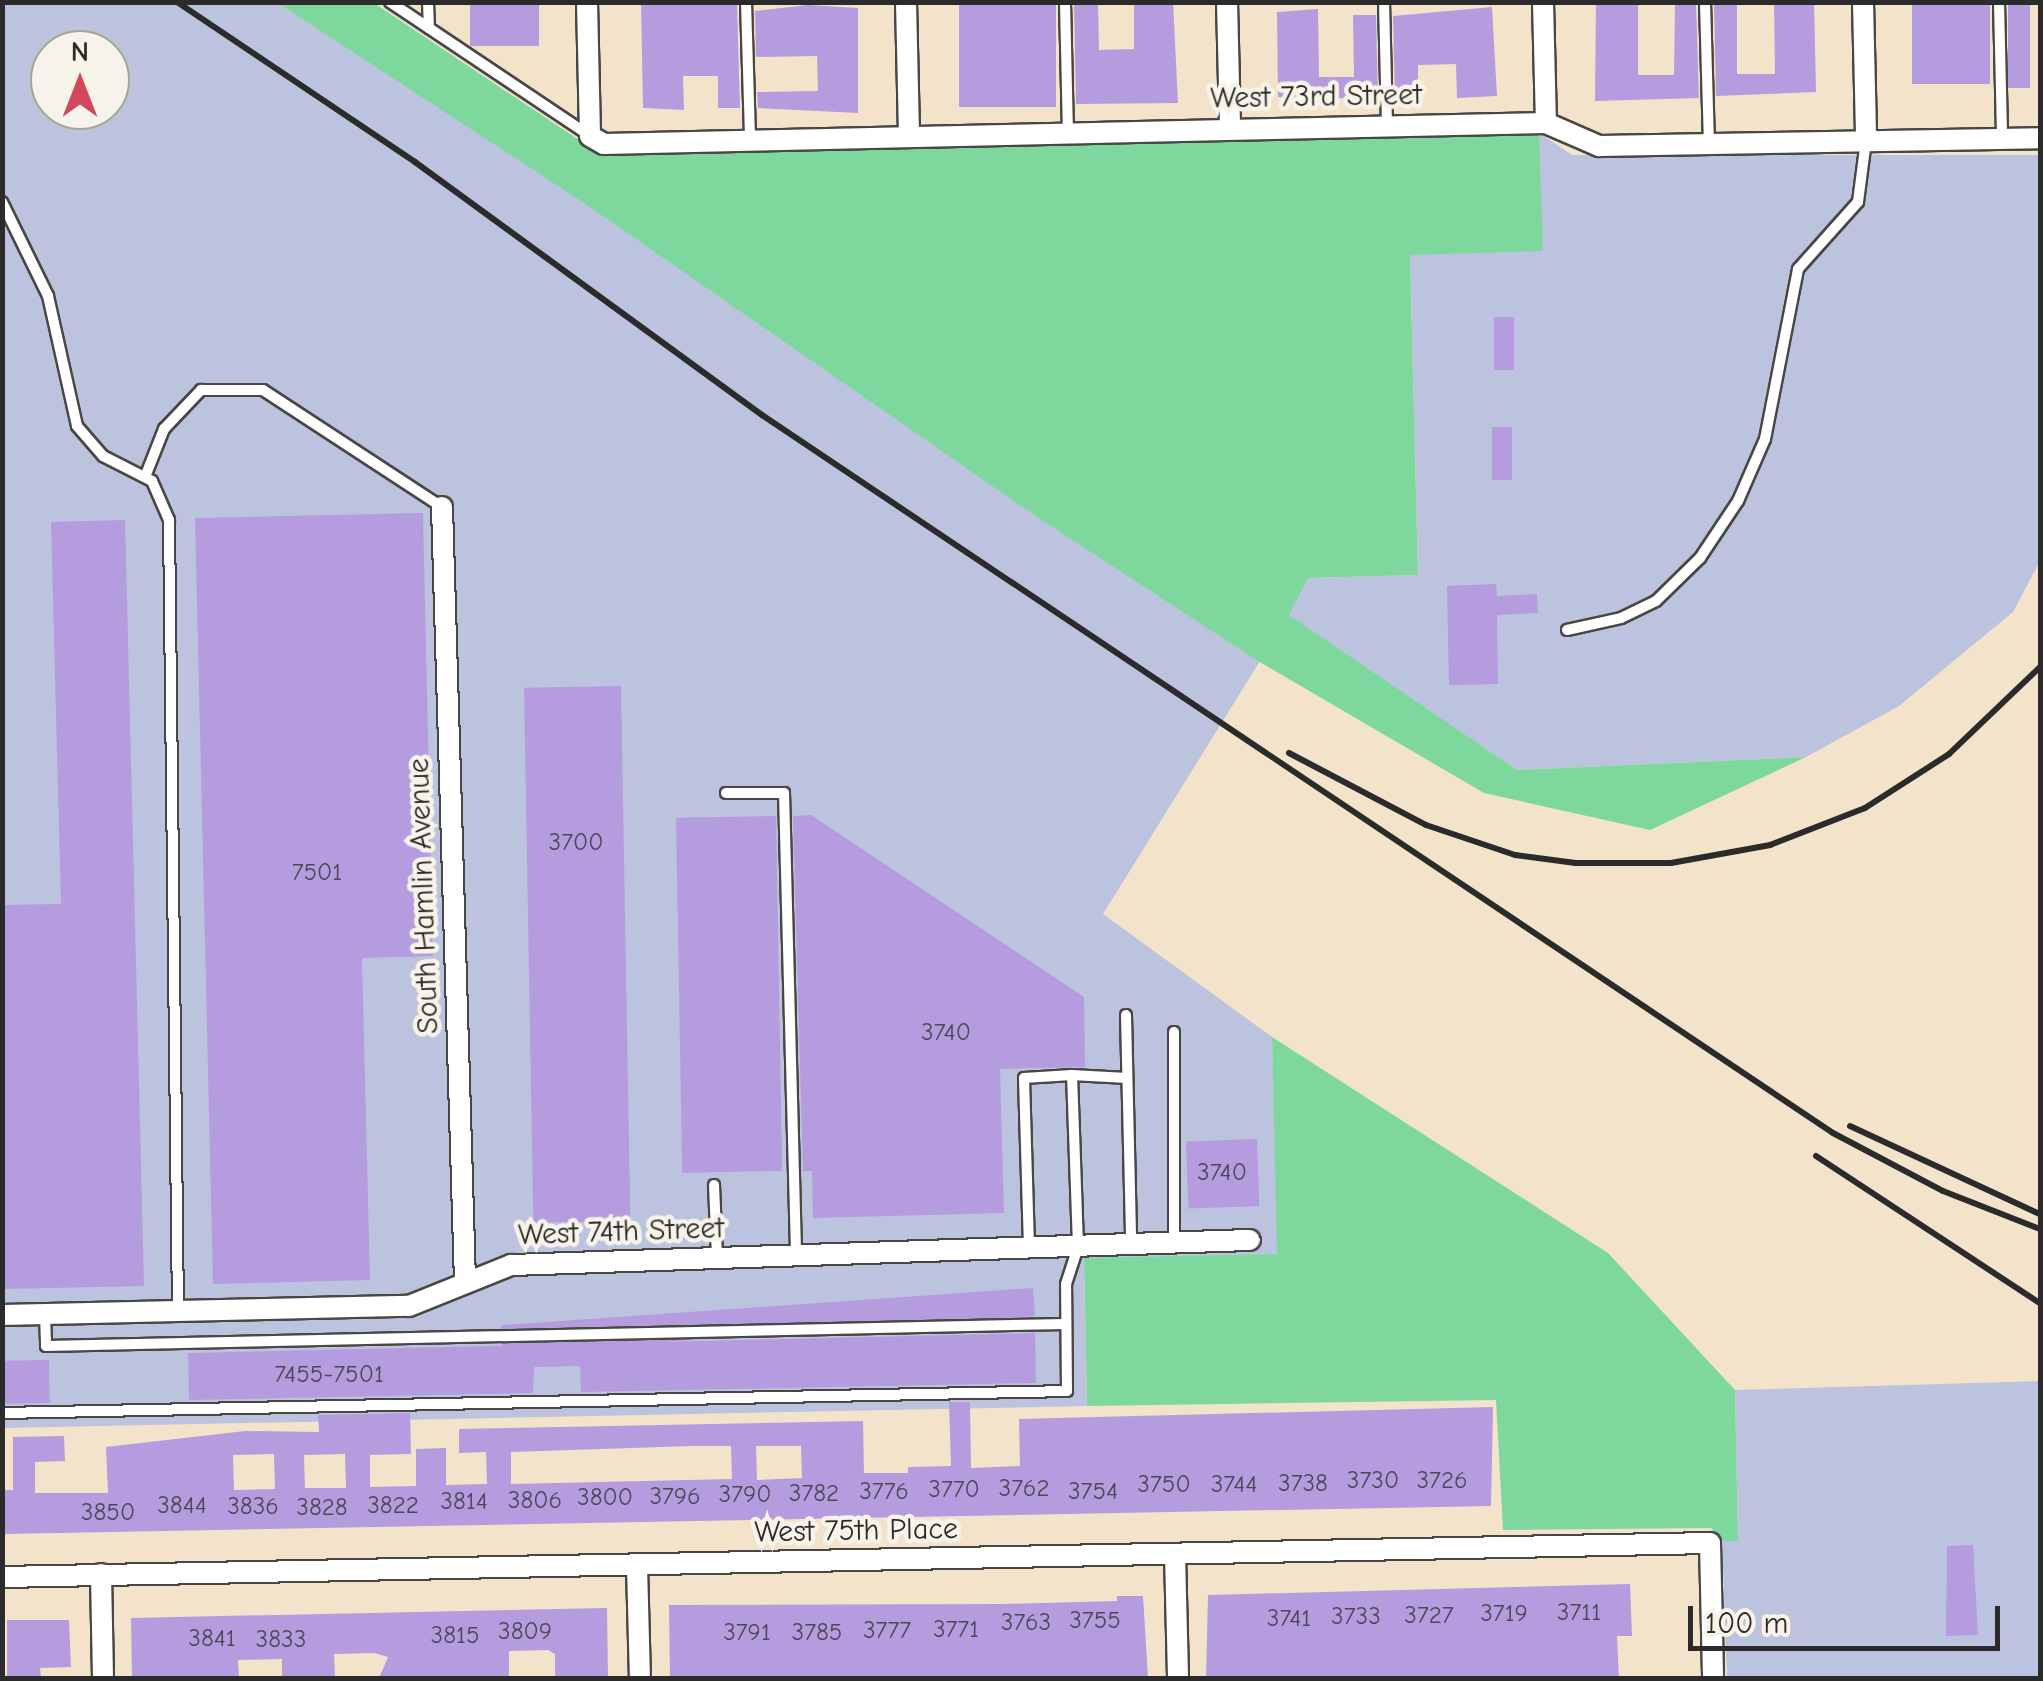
<!DOCTYPE html>
<style>
body{margin:0}
#map{position:relative;width:2043px;height:1681px;overflow:hidden;background:#f3e3cb;font-family:"Comic Neue",sans-serif}
div>[style]{position:absolute}
[style*='--x']{left:calc(var(--x)*1px);top:calc(var(--y)*1px);width:calc(var(--w)*1px);rotate:calc(var(--a)*1deg)}
.industrial>*{inset:0;background:#bcc3de}
.green>*{inset:0;background:#7ed89e}
.building>*{inset:0;background:#b49cde;transform-origin:0 0}
.roads{filter:drop-shadow(2px 0 #494743) drop-shadow(-2px 0 #494743) drop-shadow(0 2px #494743) drop-shadow(0 -2px #494743)}
.service>*{height:10px;margin:-5px;padding:0 5px;transform-origin:5px;border-radius:5px;background:#fff}
.minor>*{height:20px;margin:-10px;padding:0 10px;transform-origin:10px;border-radius:10px;background:#fff}
.rail>*{height:6px;margin:-3px;padding:0 3px;transform-origin:3px;border-radius:3px;background:#2b2b2b}
span{translate:-50% -50%;white-space:nowrap;text-align:center;line-height:1.15;-webkit-text-stroke:9px #f7f3e8;paint-order:stroke}
.number-label{font-size:25px;color:#4d4758}
.number-label span{-webkit-text-stroke-width:0}
.street-label{font-size:30px;color:#2b2b2b}
.frame{position:absolute;inset:0;border:5px solid #2b2b2b;pointer-events:none}
.north{position:absolute;left:30px;top:30px;width:100px;height:100px;box-sizing:border-box;background:#f7f3e8;border:2px solid #a5a39c;border-radius:50%;rotate:0deg;font-size:28px;font-weight:700;line-height:40px;text-align:center;color:#2b2b2b}
.north::after{content:'';display:block;margin:auto;width:35px;height:45px;background:#d1495b;clip-path:polygon(50% 0,100% 100%,50% 72%,0 100%)}
.scale{position:absolute;left:1688px;top:1606px;width:312px;height:45px;box-sizing:border-box;border:5px solid #2b2b2b;border-top:0;padding-left:12px;font-size:30px;line-height:35px;white-space:nowrap;color:#2b2b2b;-webkit-text-stroke:8px #f7f3e8;paint-order:stroke}
</style>
<div id="map">
<div class="industrial">
<div style="clip-path:polygon(evenodd,2px 3px,372px 3px,1057px 457px,1308px 578px,1418px 575px,1410px 255px,1539px 133px,1572px 155px,2040px 155px,2040px 561px,2013px 612px,1899px 706px,1806px 757px,1517px 770px,1288px 616px,1103px 914px,1272px 1037px,1278px 1254px,1084px 1259px,1087px 1406px,3px 1428px,2px 3px,50px 50px,110px 50px,110px 110px,50px 110px,50px 50px)"></div>
<div style="clip-path:polygon(2040px 1381px,2040px 1678px,1727px 1678px,1722px 1541px,1738px 1540px,1735px 1390px)"></div>
</div>
<div class="green">
<div style="clip-path:polygon(278px 3px,374px 3px,576px 138px,605px 147px,1539px 133px,1543px 251px,1410px 255px,1418px 575px,1308px 578px,1289px 615px,1517px 770px,1806px 757px,1650px 830px,1484px 793px,1258px 661px,1034px 515px,587px 205px)"></div>
<div style="clip-path:polygon(1272px 1037px,1608px 1253px,1735px 1390px,1738px 1541px,1722px 1541px,1711px 1528px,1503px 1530px,1496px 1400px,1087px 1406px,1084px 1258px,1277px 1254px)"></div>
</div>
<div class="building">
<div style="left:470px;top:2px;width:69px;height:44px"></div>
<div style="clip-path:polygon(641px 2px,737px 2px,740px 108px,718px 108px,718px 76px,683px 76px,684px 110px,643px 108px)"></div>
<div style="left:959px;top:2px;width:97px;height:105px"></div>
<div style="clip-path:polygon(1074px 2px,1098px 2px,1099px 50px,1134px 49px,1134px 2px,1173px 2px,1178px 103px,1076px 104px)"></div>
<div style="clip-path:polygon(1596px 2px,1638px 2px,1638px 75px,1674px 75px,1675px 2px,1696px 2px,1699px 98px,1595px 101px)"></div>
<div style="clip-path:polygon(1714px 2px,1737px 2px,1737px 74px,1775px 74px,1774px 2px,1814px 2px,1816px 92px,1716px 96px)"></div>
<div style="left:1912px;top:2px;width:78px;height:82px"></div>
<div style="left:2008px;top:2px;width:22px;height:86px"></div>
<div style="clip-path:polygon(808px 5px,858px 8px,858px 113px,758px 108px,757px 92px,818px 91px,817px 56px,756px 57px,755px 11px)"></div>
<div style="clip-path:polygon(1492px 7px,1497px 96px,1457px 98px,1456px 64px,1418px 65px,1418px 98px,1395px 99px,1393px 16px)"></div>
<div style="clip-path:polygon(1318px 9px,1319px 77px,1354px 77px,1353px 15px,1376px 15px,1378px 99px,1278px 97px,1277px 12px)"></div>
<div style="left:1494px;top:317px;width:20px;height:53px"></div>
<div style="left:1492px;top:427px;width:20px;height:53px"></div>
<div style="clip-path:polygon(423px 513px,433px 956px,362px 958px,370px 1280px,213px 1284px,195px 518px)"></div>
<div style="clip-path:polygon(125px 520px,144px 1286px,2px 1289px,2px 905px,61px 904px,51px 522px)"></div>
<div style="clip-path:polygon(1496px 584px,1497px 596px,1537px 594px,1538px 613px,1497px 615px,1498px 684px,1449px 685px,1447px 586px)"></div>
<div style="left:621px;top:686px;width:535px;height:97px;rotate:89deg"></div>
<div style="clip-path:polygon(811px 815px,1084px 997px,1085px 1067px,1000px 1069px,1004px 1213px,813px 1218px,812px 1171px,803px 1171px,793px 816px)"></div>
<div style="left:776px;top:816px;width:355px;height:100px;rotate:89deg"></div>
<div style="left:1257px;top:1139px;width:67px;height:71px;rotate:88deg"></div>
<div style="left:1033px;top:1288px;width:28px;height:533px;rotate:86deg"></div>
<div style="clip-path:polygon(1035px 1333px,1036px 1383px,581px 1392px,580px 1366px,534px 1367px,533px 1393px,189px 1400px,188px 1353px)"></div>
<div style="left:49px;top:1360px;width:43px;height:47px;rotate:89deg"></div>
<div style="clip-path:polygon(evenodd,949px 1402px,970px 1402px,971px 1468px,1020px 1466px,1019px 1419px,1493px 1407px,1491px 1506px,4px 1534px,3px 1490px,13px 1490px,13px 1437px,64px 1436px,65px 1461px,35px 1462px,35px 1493px,108px 1493px,106px 1447px,245px 1431px,319px 1432px,318px 1415px,410px 1413px,411px 1454px,370px 1455px,370px 1487px,416px 1486px,416px 1449px,446px 1448px,446px 1485px,487px 1484px,486px 1452px,459px 1453px,459px 1429px,863px 1421px,864px 1473px,908px 1473px,908px 1467px,951px 1466px,949px 1402px,691px 1446px,731px 1446px,732px 1479px,511px 1484px,511px 1452px,691px 1446px,949px 1402px,756px 1446px,801px 1446px,802px 1478px,757px 1480px,756px 1446px,949px 1402px,274px 1454px,275px 1489px,234px 1490px,233px 1455px,274px 1454px,949px 1402px,345px 1454px,346px 1488px,305px 1488px,304px 1455px,345px 1454px)"></div>
<div style="clip-path:polygon(1973px 1545px,1978px 1635px,1946px 1636px,1947px 1546px)"></div>
<div style="clip-path:polygon(1630px 1584px,1632px 1636px,1617px 1636px,1619px 1678px,1206px 1678px,1208px 1595px)"></div>
<div style="clip-path:polygon(1117px 1596px,1143px 1596px,1148px 1678px,670px 1678px,669px 1605px,1003px 1604px,1117px 1601px)"></div>
<div style="clip-path:polygon(607px 1608px,608px 1678px,555px 1678px,555px 1654px,548px 1650px,509px 1651px,509px 1678px,379px 1678px,388px 1657px,374px 1653px,334px 1654px,335px 1678px,282px 1678px,282px 1659px,238px 1660px,239px 1678px,132px 1678px,131px 1618px)"></div>
<div style="clip-path:polygon(7px 1620px,69px 1620px,71px 1667px,40px 1668px,41px 1678px,7px 1678px)"></div>
</div>
<div class="roads">
<div class="service">
<div style="--x:390;--y:2;--w:239;--a:33.8"></div>
<div style="--x:428;--y:2;--w:26;--a:88"></div>
<div style="--x:746;--y:2;--w:138;--a:88.3"></div>
<div style="--x:1065;--y:2;--w:130;--a:88.7"></div>
<div style="--x:1384;--y:2;--w:124;--a:88.6"></div>
<div style="--x:1705;--y:2;--w:142;--a:88.4"></div>
<div style="--x:1999;--y:2;--w:136;--a:88.7"></div>
<div style="--x:2;--y:202;--w:105;--a:63.9"></div>
<div style="--x:48;--y:296;--w:133;--a:77.4"></div>
<div style="--x:77;--y:426;--w:40;--a:49"></div>
<div style="--x:103;--y:456;--w:55;--a:27"></div>
<div style="--x:152;--y:481;--w:43;--a:66.4"></div>
<div style="--x:169;--y:520;--w:791;--a:89.35"></div>
<div style="--x:145;--y:477;--w:52;--a:-68.4"></div>
<div style="--x:164;--y:429;--w:54;--a:-46.5"></div>
<div style="--x:201;--y:390;--w:62;--a:0"></div>
<div style="--x:263;--y:390;--w:214;--a:33.2"></div>
<div style="--x:1567;--y:630;--w:55;--a:-12.5"></div>
<div style="--x:1621;--y:618;--w:39;--a:-26"></div>
<div style="--x:1656;--y:601;--w:62;--a:-44.3"></div>
<div style="--x:1700;--y:558;--w:69;--a:-56.3"></div>
<div style="--x:1738;--y:501;--w:68;--a:-66.5"></div>
<div style="--x:1765;--y:439;--w:173;--a:-79"></div>
<div style="--x:1798;--y:269;--w:90;--a:-48.2"></div>
<div style="--x:1858;--y:202;--w:63;--a:-82.6"></div>
<div style="--x:726;--y:793;--w:58;--a:0"></div>
<div style="--x:784;--y:793;--w:462;--a:88.5"></div>
<div style="--x:1126;--y:1015;--w:228;--a:88.7"></div>
<div style="--x:714;--y:1185;--w:72;--a:87.6"></div>
<div style="--x:1174;--y:1245;--w:213;--a:-90"></div>
<div style="--x:1029;--y:1247;--w:169;--a:-91.7"></div>
<div style="--x:1024;--y:1078;--w:48;--a:-3.6"></div>
<div style="--x:45;--y:1314;--w:32;--a:88"></div>
<div style="--x:46;--y:1346;--w:1020;--a:-1.24"></div>
<div style="--x:2;--y:1413;--w:1065;--a:-1.18"></div>
<div style="--x:1067;--y:1391;--w:107;--a:-90.5"></div>
<div style="--x:1066;--y:1284;--w:40;--a:-72"></div>
<div style="--x:1078;--y:1246;--w:171;--a:-92"></div>
<div style="--x:1072;--y:1075;--w:55;--a:3.1"></div>
</div>
<div class="minor">
<div style="--x:587;--y:2;--w:134;--a:88.7"></div>
<div style="--x:590;--y:136;--w:16;--a:30"></div>
<div style="--x:604;--y:144;--w:942;--a:-1.28"></div>
<div style="--x:1546;--y:123;--w:58;--a:23.5"></div>
<div style="--x:1599;--y:146;--w:441;--a:-1"></div>
<div style="--x:906;--y:2;--w:135;--a:88.7"></div>
<div style="--x:1227;--y:2;--w:126;--a:88.6"></div>
<div style="--x:1543;--y:2;--w:121;--a:88.6"></div>
<div style="--x:1863;--y:2;--w:137;--a:88.7"></div>
<div style="--x:442;--y:507;--w:776;--a:88.3"></div>
<div style="--x:2;--y:1315;--w:407;--a:-1.3"></div>
<div style="--x:409;--y:1306;--w:110;--a:-21.9"></div>
<div style="--x:511;--y:1265;--w:739;--a:-1.94"></div>
<div style="--x:1175;--y:1554;--w:124;--a:88.6"></div>
<div style="--x:637;--y:1566;--w:112;--a:88.5"></div>
<div style="--x:101;--y:1574;--w:104;--a:88.9"></div>
<div style="--x:2;--y:1577;--w:1708;--a:-1.14"></div>
<div style="--x:1710;--y:1543;--w:135;--a:88.7"></div>
</div>
</div>
<div class="rail">
<div style="--x:177;--y:2;--w:287;--a:33.9"></div>
<div style="--x:415;--y:162;--w:429;--a:36.1"></div>
<div style="--x:762;--y:415;--w:1289;--a:33.84"></div>
<div style="--x:1833;--y:1133;--w:124;--a:27.8"></div>
<div style="--x:1943;--y:1191;--w:104;--a:21.4"></div>
<div style="--x:1289;--y:753;--w:155;--a:27.7"></div>
<div style="--x:1426;--y:825;--w:94;--a:18.6"></div>
<div style="--x:1515;--y:855;--w:61;--a:7.6"></div>
<div style="--x:1575;--y:863;--w:96;--a:0"></div>
<div style="--x:1671;--y:863;--w:101;--a:-10.3"></div>
<div style="--x:1770;--y:845;--w:102;--a:-21.3"></div>
<div style="--x:1865;--y:808;--w:100;--a:-32.7"></div>
<div style="--x:1949;--y:754;--w:126;--a:-43.7"></div>
<div style="--x:1850;--y:1126;--w:209;--a:24.9"></div>
<div style="--x:1816;--y:1156;--w:268;--a:33.3"></div>
</div>
<div class="number-label">
<span style="left:576px;top:842px">3700</span>
<span style="left:317px;top:872px">7501</span>
<span style="left:946px;top:1032px">3740</span>
<span style="left:1222px;top:1172px">3740</span>
<span style="left:329px;top:1374px">7455-7501</span>
<span style="left:1373px;top:1480px">3730</span>
<span style="left:1442px;top:1480px">3726</span>
<span style="left:1303px;top:1483px">3738</span>
<span style="left:1164px;top:1484px">3750</span>
<span style="left:1234px;top:1484px">3744</span>
<span style="left:1024px;top:1488px">3762</span>
<span style="left:954px;top:1489px">3770</span>
<span style="left:884px;top:1491px">3776</span>
<span style="left:1093px;top:1491px">3754</span>
<span style="left:814px;top:1493px">3782</span>
<span style="left:745px;top:1494px">3790</span>
<span style="left:675px;top:1496px">3796</span>
<span style="left:605px;top:1497px">3800</span>
<span style="left:535px;top:1500px">3806</span>
<span style="left:464px;top:1501px">3814</span>
<span style="left:182px;top:1505px">3844</span>
<span style="left:393px;top:1505px">3822</span>
<span style="left:253px;top:1506px">3836</span>
<span style="left:322px;top:1507px">3828</span>
<span style="left:108px;top:1512px">3850</span>
<span style="left:1579px;top:1612px">3711</span>
<span style="left:1504px;top:1613px">3719</span>
<span style="left:1429px;top:1615px">3727</span>
<span style="left:1356px;top:1616px">3733</span>
<span style="left:1289px;top:1618px">3741</span>
<span style="left:1095px;top:1620px">3755</span>
<span style="left:1026px;top:1622px">3763</span>
<span style="left:956px;top:1629px">3771</span>
<span style="left:887px;top:1630px">3777</span>
<span style="left:525px;top:1631px">3809</span>
<span style="left:747px;top:1632px">3791</span>
<span style="left:817px;top:1632px">3785</span>
<span style="left:455px;top:1635px">3815</span>
<span style="left:212px;top:1638px">3841</span>
<span style="left:281px;top:1639px">3833</span>
</div>
<div class="street-label">
<span style="left:1316px;top:97px;rotate:-1deg">West 73rd Street</span>
<span style="left:424px;top:896px;rotate:-92deg">South Hamlin Avenue</span>
<span style="left:621px;top:1232px;rotate:-2deg">West 74th Street</span>
<span style="left:856px;top:1531px;rotate:-1deg">West 75th Place</span>
</div>
<div class="frame"></div>
<div class="north">N</div>
<div class="scale">100 m</div>
</div>
